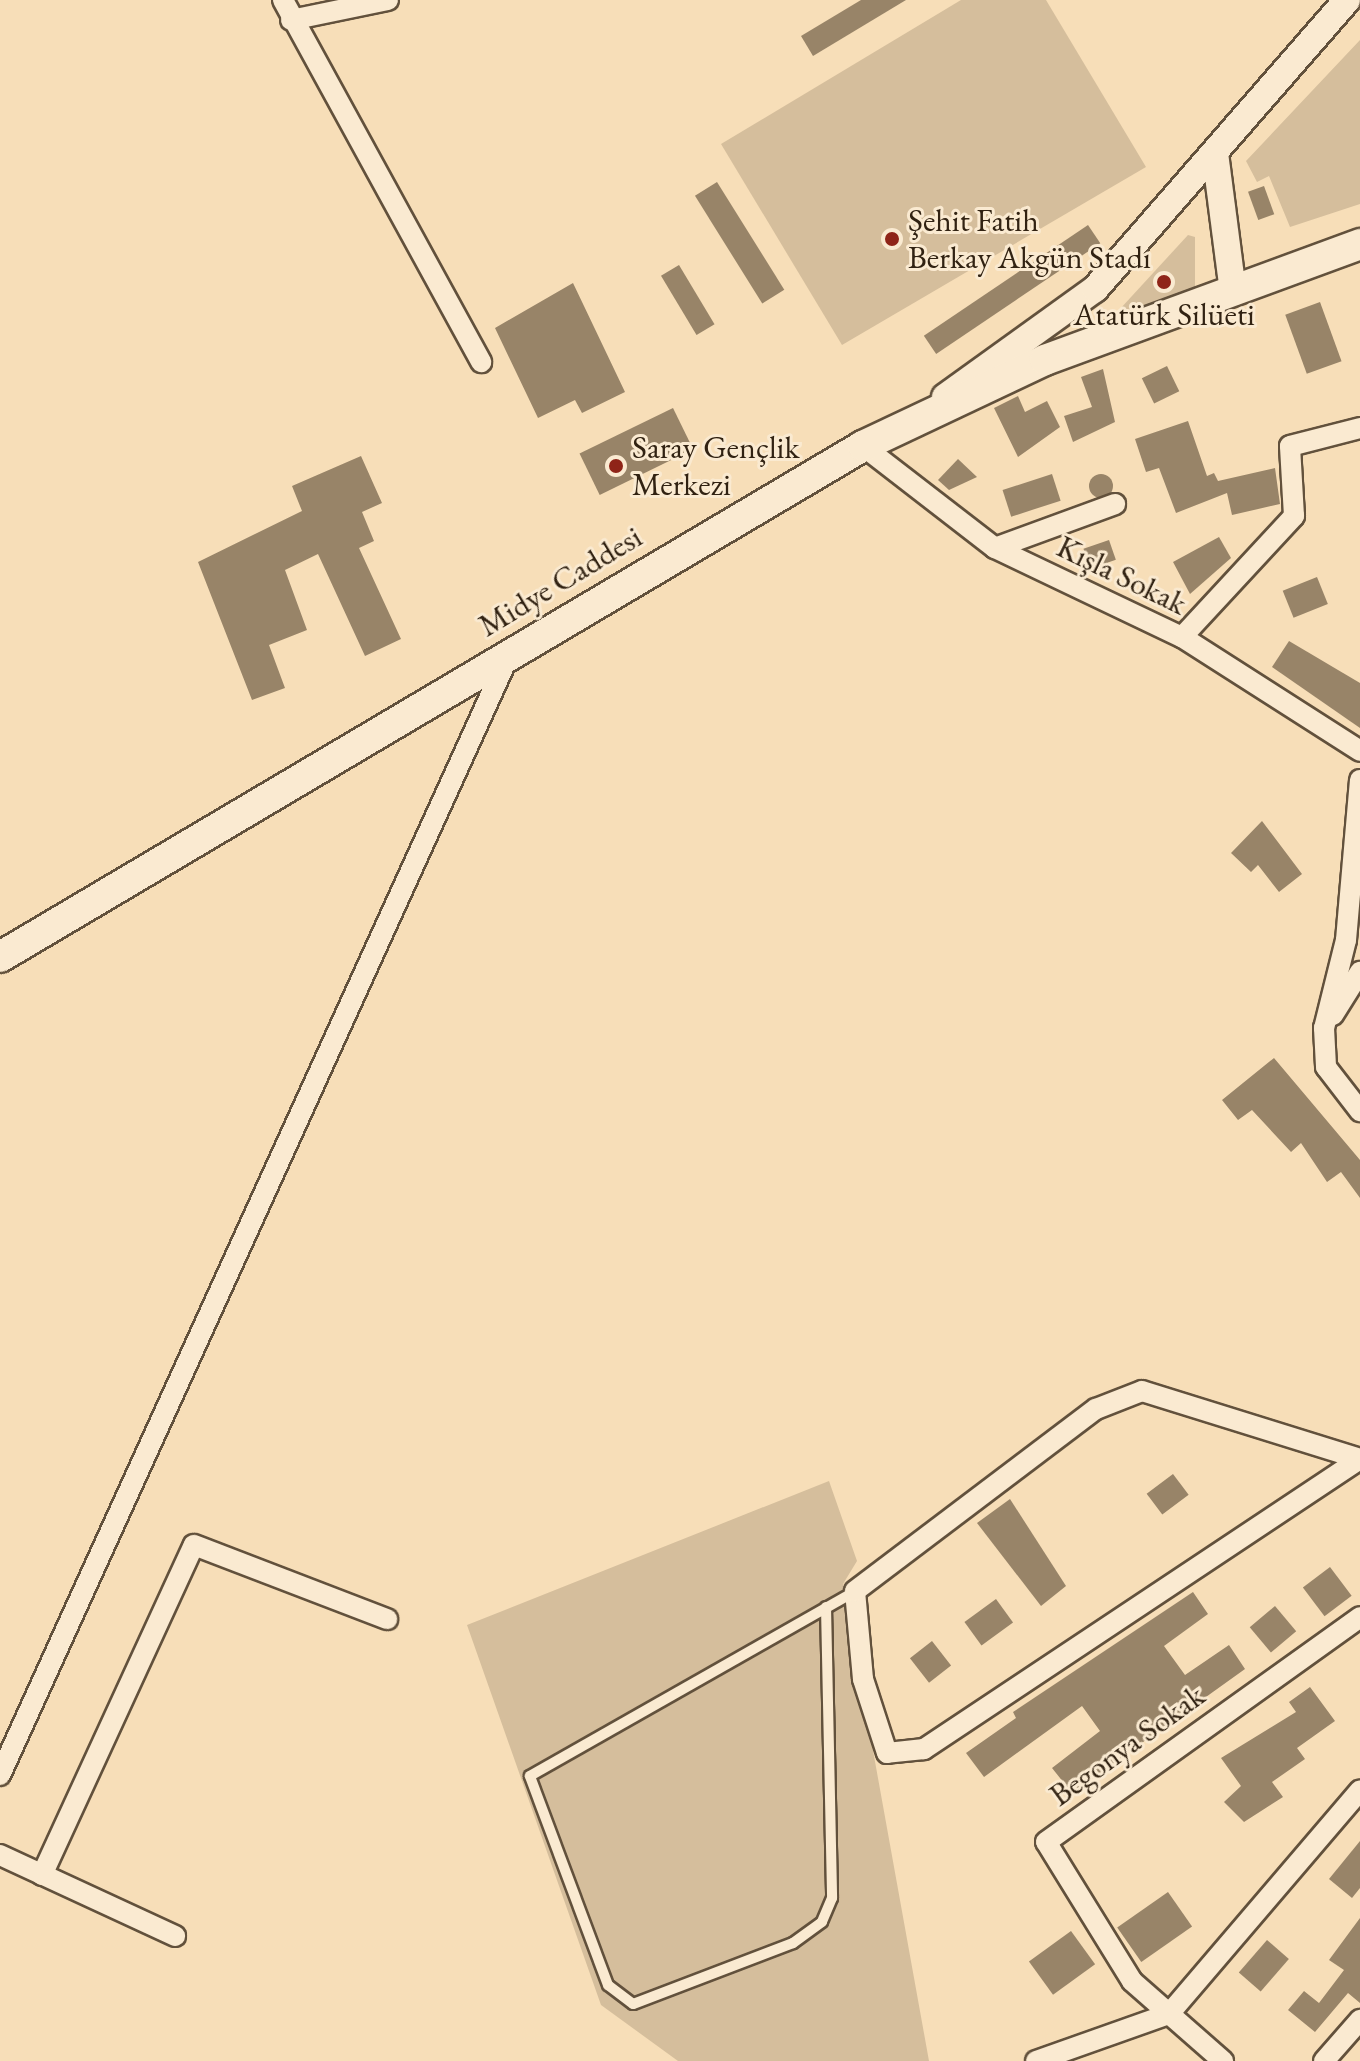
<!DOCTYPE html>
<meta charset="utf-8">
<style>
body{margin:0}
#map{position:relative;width:1360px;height:2061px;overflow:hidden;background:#f7deb8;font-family:"EB Garamond",serif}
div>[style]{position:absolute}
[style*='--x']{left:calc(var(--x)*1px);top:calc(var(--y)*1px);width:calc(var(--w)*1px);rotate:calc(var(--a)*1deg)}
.green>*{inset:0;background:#d5be9c}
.building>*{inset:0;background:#988468;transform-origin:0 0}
.round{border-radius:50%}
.roads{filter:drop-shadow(2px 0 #62513c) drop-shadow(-2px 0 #62513c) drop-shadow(0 2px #62513c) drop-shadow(0 -2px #62513c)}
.service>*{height:10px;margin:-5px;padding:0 5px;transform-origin:5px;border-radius:5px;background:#faead1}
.minor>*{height:20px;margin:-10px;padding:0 10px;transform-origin:10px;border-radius:10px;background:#faead1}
.tertiary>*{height:26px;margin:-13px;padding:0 13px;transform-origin:13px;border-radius:13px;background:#faead1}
.secondary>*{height:30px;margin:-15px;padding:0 15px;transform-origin:15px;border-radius:15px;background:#faead1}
.dots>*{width:22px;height:22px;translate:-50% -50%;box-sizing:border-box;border:4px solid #faead1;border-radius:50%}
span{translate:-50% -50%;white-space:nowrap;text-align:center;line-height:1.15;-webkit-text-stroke:6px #faead1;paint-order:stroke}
.poi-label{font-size:32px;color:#312212}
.left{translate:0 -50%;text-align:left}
.street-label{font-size:32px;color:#312212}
</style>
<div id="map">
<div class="green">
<div style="clip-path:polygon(961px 0,1046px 0,1146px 167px,842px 345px,721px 144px)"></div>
<div style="clip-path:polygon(1360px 40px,1360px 204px,1290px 227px,1269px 176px,1257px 182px,1246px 161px)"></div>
<div style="clip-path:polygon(1188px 235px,1195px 237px,1195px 289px,1109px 321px)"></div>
<div style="clip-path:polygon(829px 1481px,857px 1561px,843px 1584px,929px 2061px,678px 2061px,601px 2005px,467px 1625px)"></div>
</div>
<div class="building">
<div style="clip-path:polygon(861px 0,906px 0,813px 56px,801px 36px)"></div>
<div style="left:717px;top:182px;width:127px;height:26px;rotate:58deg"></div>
<div style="left:1264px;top:186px;width:30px;height:17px;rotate:70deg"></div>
<div style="left:1088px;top:225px;width:22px;height:198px;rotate:56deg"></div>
<div style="left:679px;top:265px;width:69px;height:21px;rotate:59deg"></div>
<div style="clip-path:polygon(573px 283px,625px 392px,582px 413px,575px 400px,538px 418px,495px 328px)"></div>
<div style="left:1320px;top:302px;width:63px;height:37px;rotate:70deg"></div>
<div style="left:1167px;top:366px;width:28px;height:28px;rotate:64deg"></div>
<div style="clip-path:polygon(1103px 369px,1115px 422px,1073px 442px,1064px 416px,1092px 407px,1081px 377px)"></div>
<div style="clip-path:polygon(1018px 396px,1025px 412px,1047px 401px,1060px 427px,1018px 457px,994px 408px)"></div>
<div style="left:673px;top:408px;width:46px;height:104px;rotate:64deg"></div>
<div style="clip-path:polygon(1188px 421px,1207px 476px,1214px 473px,1218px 481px,1275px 468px,1280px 504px,1232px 515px,1227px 493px,1176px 513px,1159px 468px,1146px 472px,1135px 439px)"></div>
<div style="clip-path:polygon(361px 456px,382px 503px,362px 512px,374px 541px,359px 548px,401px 639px,365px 656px,318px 554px,285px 570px,307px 630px,269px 645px,285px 688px,252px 700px,198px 562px,302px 511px,292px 486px)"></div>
<div style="clip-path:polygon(958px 459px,977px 477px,949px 490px,938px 480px)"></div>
<div style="left:1052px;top:474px;width:28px;height:52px;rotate:72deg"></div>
<div class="round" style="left:1089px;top:474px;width:24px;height:24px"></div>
<div style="clip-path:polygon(1219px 537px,1231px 558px,1190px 594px,1173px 562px)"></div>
<div style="left:1109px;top:540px;width:21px;height:27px;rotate:71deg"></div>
<div style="left:1317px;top:577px;width:29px;height:37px;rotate:68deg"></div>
<div style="clip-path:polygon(1289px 641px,1360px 683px,1360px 728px,1272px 667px)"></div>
<div style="clip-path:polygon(1262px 821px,1302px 874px,1279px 892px,1258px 865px,1251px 872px,1231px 853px)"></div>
<div style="clip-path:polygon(1274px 1058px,1360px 1160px,1360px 1198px,1341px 1172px,1327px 1182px,1301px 1143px,1291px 1152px,1252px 1110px,1238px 1120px,1222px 1100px)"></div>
<div style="left:1173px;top:1474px;width:26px;height:33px;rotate:53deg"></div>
<div style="clip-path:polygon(1010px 1499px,1066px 1586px,1041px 1606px,977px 1523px)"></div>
<div style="left:1330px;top:1567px;width:36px;height:34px;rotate:53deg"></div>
<div style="clip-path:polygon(1193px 1592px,1208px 1614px,1164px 1646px,1185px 1675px,1229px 1645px,1245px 1669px,1072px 1793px,1052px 1768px,1100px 1731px,1082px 1706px,984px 1777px,966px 1753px,1016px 1718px,1013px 1712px)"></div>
<div style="left:996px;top:1599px;width:29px;height:39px;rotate:54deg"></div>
<div style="left:1275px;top:1606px;width:33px;height:33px;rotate:50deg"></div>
<div style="left:932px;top:1641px;width:31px;height:28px;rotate:52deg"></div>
<div style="clip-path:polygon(1310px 1687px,1335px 1721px,1297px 1748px,1305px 1759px,1272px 1782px,1283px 1797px,1244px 1822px,1224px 1802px,1241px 1786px,1221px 1758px,1296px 1712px,1289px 1702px)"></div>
<div style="clip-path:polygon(1360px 1841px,1360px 1888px,1352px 1898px,1329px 1879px)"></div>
<div style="left:1168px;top:1892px;width:42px;height:62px;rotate:55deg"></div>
<div style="clip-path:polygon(1360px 1918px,1360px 2003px,1348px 1993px,1315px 2032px,1288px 2010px,1304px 1991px,1319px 2003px,1344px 1970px,1329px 1960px)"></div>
<div style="left:1071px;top:1931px;width:41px;height:52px;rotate:54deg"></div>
<div style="left:1267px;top:1940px;width:29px;height:43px;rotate:41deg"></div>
</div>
<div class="roads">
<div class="service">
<div style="--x:826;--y:1607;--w:291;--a:88.8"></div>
<div style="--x:832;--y:1898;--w:26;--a:113"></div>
<div style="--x:822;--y:1922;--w:36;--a:144"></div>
<div style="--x:793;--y:1943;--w:171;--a:159.1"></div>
<div style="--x:633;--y:2004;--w:31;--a:-143"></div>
<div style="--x:608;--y:1985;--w:223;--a:-110.5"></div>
<div style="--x:530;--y:1776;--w:374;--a:-29.6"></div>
</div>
<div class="minor">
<div style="--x:283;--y:0;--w:413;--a:61.3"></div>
<div style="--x:291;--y:20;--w:99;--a:-11.7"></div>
<div style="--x:863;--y:446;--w:167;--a:37.7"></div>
<div style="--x:995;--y:548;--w:207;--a:25.5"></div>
<div style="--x:1182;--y:637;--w:211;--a:32.6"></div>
<div style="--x:995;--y:548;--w:128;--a:-20.1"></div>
<div style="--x:1182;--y:637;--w:165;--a:-47.2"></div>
<div style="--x:1294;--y:516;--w:70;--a:-93.3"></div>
<div style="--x:1290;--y:446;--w:72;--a:-14.4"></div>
<div style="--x:1360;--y:780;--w:161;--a:95"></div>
<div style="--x:1346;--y:940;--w:91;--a:104"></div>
<div style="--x:1324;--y:1028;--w:39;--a:87"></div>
<div style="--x:1326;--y:1067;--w:56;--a:52.3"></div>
<div style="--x:1333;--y:1015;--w:51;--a:-57.9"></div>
<div style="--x:1142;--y:1391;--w:228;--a:17.3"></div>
<div style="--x:1360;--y:1459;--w:524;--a:146.37"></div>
<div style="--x:924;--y:1749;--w:37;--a:174"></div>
<div style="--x:887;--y:1753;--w:78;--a:-108"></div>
<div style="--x:863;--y:1679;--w:88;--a:-95.2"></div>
<div style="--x:855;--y:1591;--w:302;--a:-37.1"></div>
<div style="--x:1096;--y:1409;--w:49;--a:-21.4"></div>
<div style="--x:0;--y:1775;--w:1228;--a:-65.56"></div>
<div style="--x:0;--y:1855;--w:193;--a:24.8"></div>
<div style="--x:42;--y:1875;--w:363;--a:-65.3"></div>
<div style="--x:194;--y:1545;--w:207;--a:21"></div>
<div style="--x:1036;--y:2061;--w:141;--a:-19.5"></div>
<div style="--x:1169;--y:2014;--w:294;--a:-49.5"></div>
<div style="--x:1223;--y:2061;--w:121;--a:-138.7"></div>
<div style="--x:1132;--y:1981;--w:163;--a:-121.7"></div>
<div style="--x:1046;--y:1842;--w:386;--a:-35.6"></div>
<div style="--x:1324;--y:2061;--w:55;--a:-48.7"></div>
</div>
<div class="tertiary">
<div style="--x:1215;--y:153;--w:140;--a:82.6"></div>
<div style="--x:945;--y:397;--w:185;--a:-35.8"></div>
<div style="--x:1095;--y:289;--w:383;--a:-48.9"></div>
</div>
<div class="secondary">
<div style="--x:0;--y:957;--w:1003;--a:-30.63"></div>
<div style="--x:863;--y:446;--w:201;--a:-25.3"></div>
<div style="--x:1045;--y:360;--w:336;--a:-20.2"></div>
</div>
</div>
<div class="dots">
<div style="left:892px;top:239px;background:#8f2418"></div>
<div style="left:1164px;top:282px;background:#8f2418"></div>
<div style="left:616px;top:466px;background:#8f2418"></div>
</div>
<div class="poi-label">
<span class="left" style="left:908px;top:239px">Şehit Fatih<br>Berkay Akgün Stadı</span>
<span style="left:1164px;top:314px">Atatürk Silüeti</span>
<span class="left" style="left:632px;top:466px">Saray Gençlik<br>Merkezi</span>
</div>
<div class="street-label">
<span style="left:1122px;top:575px;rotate:26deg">Kışla Sokak</span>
<span style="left:560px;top:581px;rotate:-31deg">Midye Caddesi</span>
<span style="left:1127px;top:1745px;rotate:-36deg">Begonya Sokak</span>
</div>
</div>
